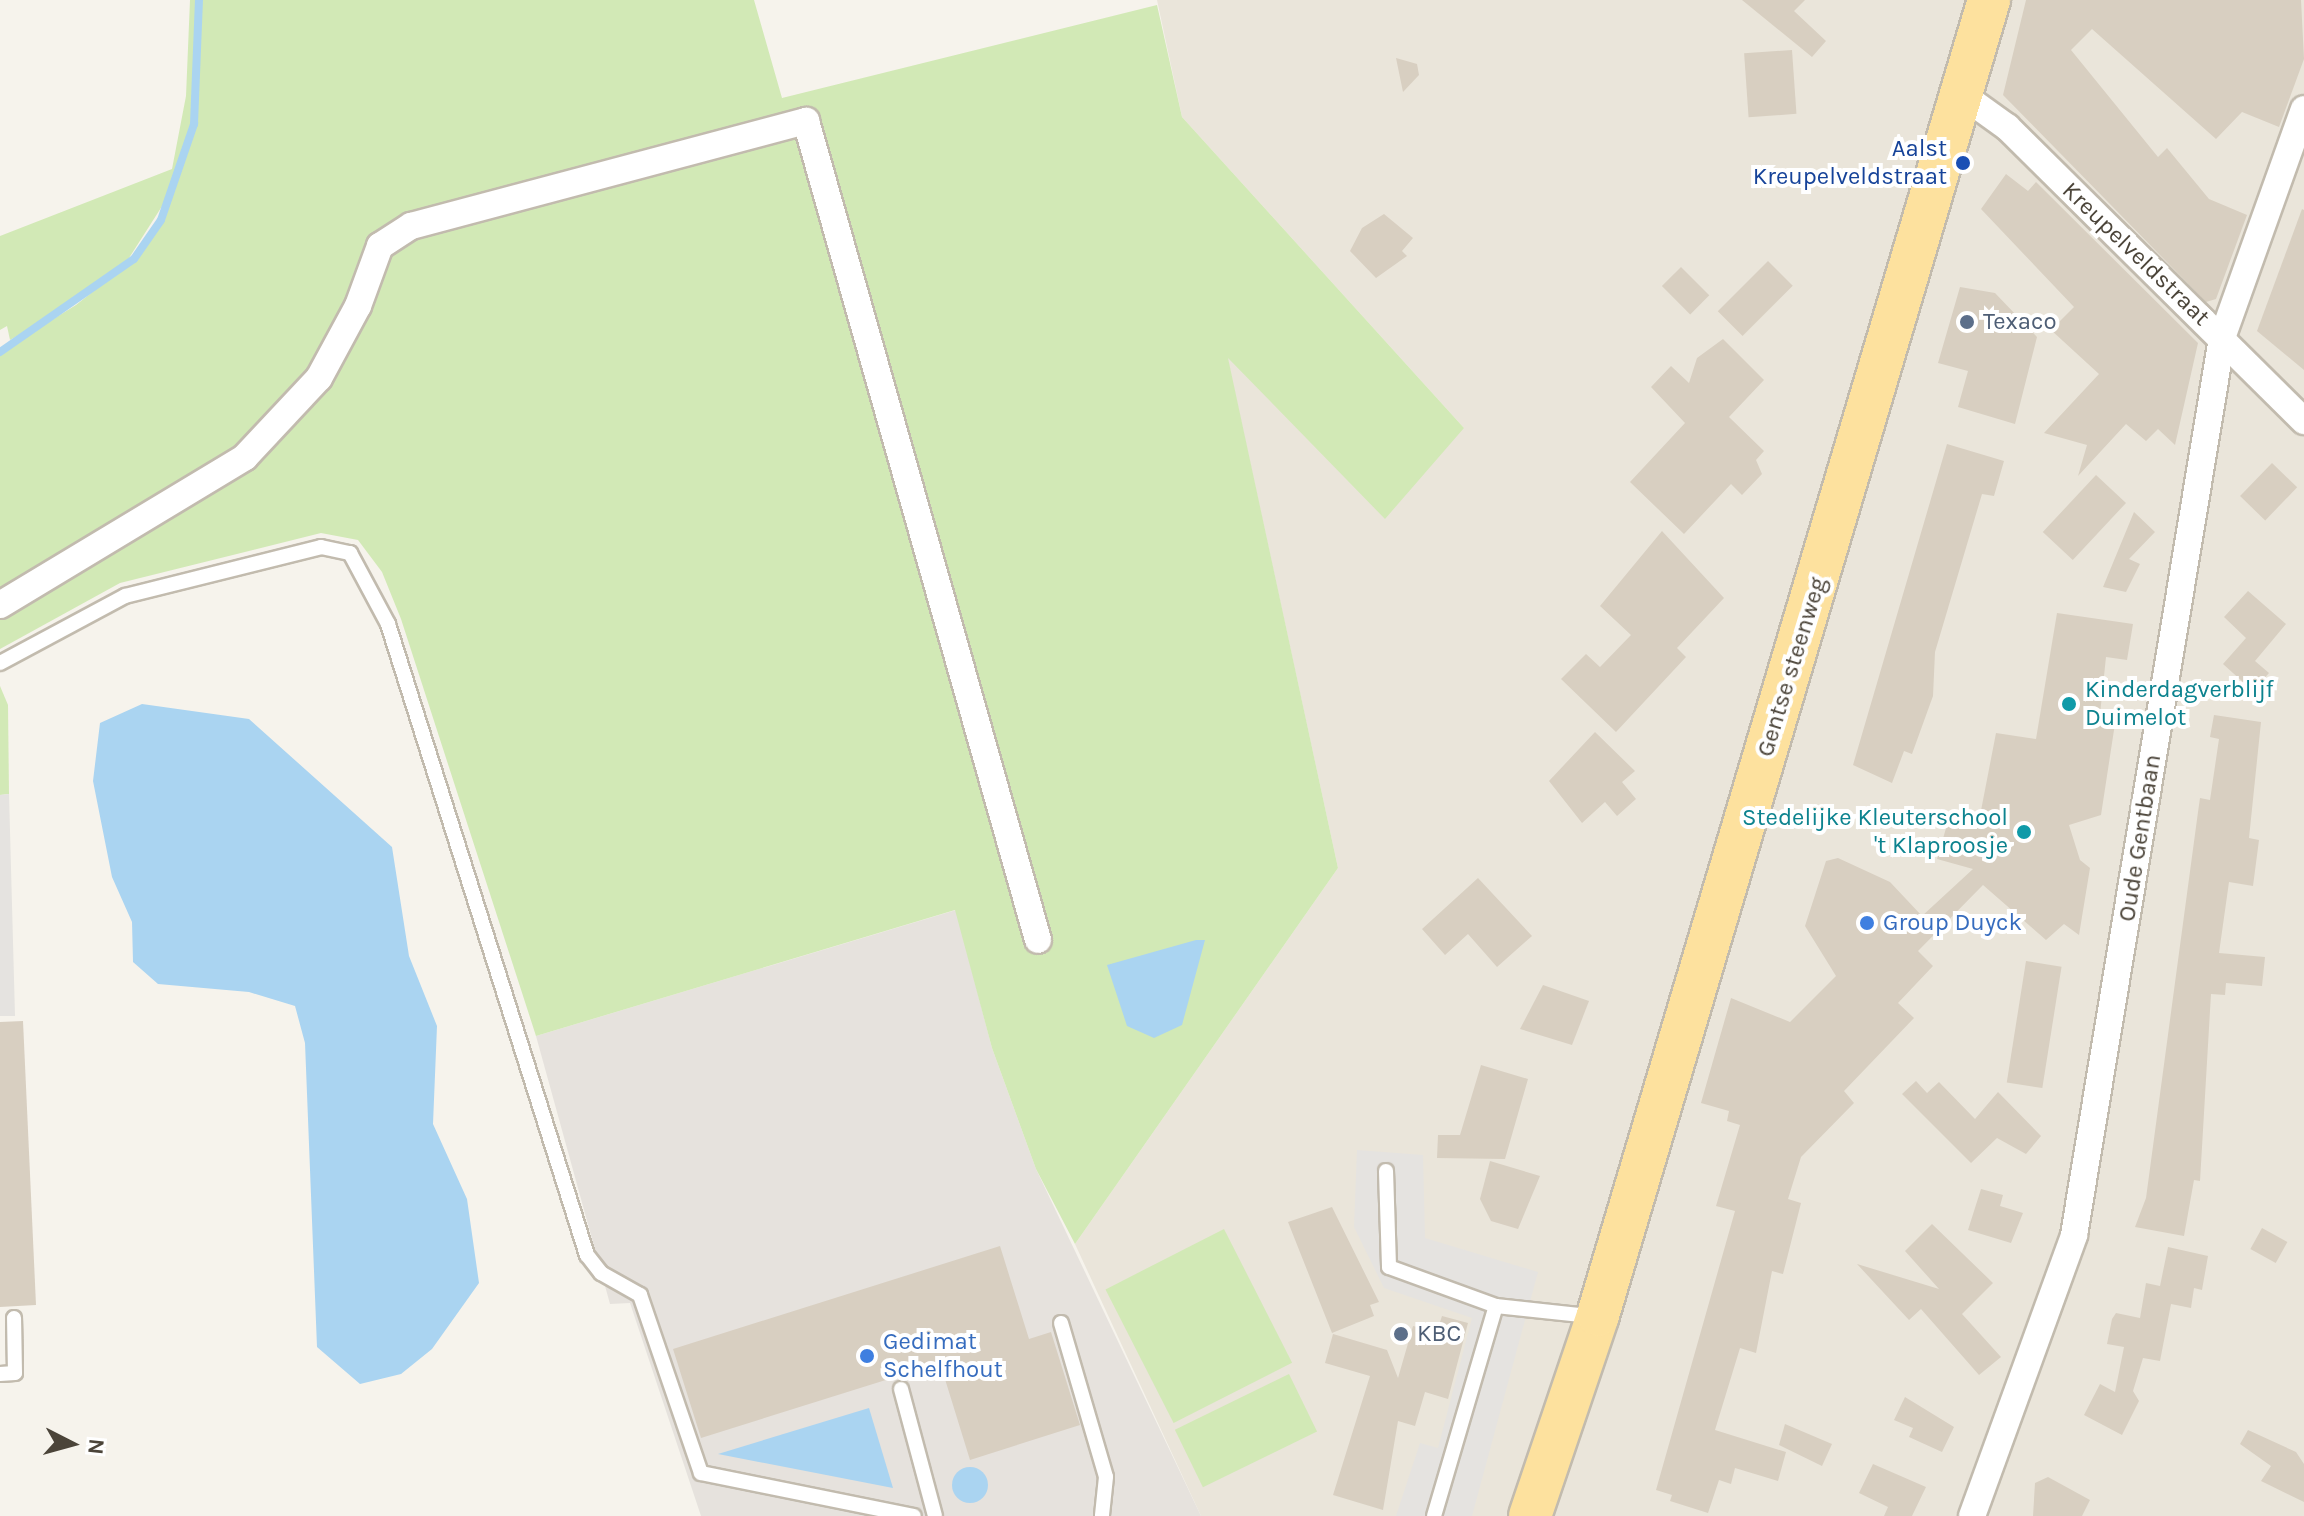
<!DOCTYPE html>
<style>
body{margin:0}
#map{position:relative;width:2304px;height:1516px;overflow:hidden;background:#f6f3ec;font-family:Karla,sans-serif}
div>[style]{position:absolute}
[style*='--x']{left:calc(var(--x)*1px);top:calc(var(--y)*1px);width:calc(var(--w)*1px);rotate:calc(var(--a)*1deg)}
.residential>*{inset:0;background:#eae5da}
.industrial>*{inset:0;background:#e6e2dd}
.green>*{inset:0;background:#d2e9b6;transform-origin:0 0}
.parking>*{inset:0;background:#e5e3e0}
.water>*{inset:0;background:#aad4f1}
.round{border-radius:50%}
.stream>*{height:8px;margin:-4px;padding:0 4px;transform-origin:4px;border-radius:4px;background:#aad4f1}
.building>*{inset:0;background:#d8cfc1;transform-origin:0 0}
.roads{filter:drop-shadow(2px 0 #c2bbae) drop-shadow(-2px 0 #c2bbae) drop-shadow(0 2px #c2bbae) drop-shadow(0 -2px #c2bbae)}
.service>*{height:14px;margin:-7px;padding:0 7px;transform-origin:7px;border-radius:7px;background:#fff}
.minor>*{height:26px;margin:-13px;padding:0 13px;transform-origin:13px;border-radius:13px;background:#fff}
.primary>*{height:42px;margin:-21px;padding:0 21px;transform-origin:21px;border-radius:21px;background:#fde19e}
.dots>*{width:22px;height:22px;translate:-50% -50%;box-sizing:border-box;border:4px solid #fff;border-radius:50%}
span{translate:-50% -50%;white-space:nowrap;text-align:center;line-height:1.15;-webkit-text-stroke:8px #fff;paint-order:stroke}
.transit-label{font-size:24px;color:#164399}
.right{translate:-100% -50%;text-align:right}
.street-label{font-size:24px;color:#4b4439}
.service-label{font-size:24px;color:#4e5e75}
.left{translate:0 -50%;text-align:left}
.culture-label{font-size:24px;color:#0d838f}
.shop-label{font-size:24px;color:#366cbe}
.north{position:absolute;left:32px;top:1404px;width:80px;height:80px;-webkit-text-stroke:6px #fff;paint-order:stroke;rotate:96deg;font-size:22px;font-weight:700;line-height:32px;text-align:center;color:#4b4439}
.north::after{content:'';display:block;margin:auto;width:28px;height:36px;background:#4b4439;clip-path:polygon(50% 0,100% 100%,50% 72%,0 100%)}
</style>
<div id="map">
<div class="residential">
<div style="clip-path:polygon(1157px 0,2304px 0,2304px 1516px,1201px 1516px,1075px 1244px,1338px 868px,1227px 356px,1464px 428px,1182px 117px)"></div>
</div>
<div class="industrial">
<div style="clip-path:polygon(956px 910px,992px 1048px,1036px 1169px,1201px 1516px,701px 1516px,630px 1303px,610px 1304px,536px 1036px)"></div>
</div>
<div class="green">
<div style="clip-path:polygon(190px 0,754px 0,782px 98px,1157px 5px,1182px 117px,1464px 428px,1385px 519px,1228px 358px,1338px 868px,1075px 1244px,1036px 1169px,992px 1048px,955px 910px,536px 1036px,401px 619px,382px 572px,358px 540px,321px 533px,120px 583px,0 649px,0 352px,76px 305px,134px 259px,161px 220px,173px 189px,129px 258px,79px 301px,10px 340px,7px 326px,0 330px,0 236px,172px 169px,186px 96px)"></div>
<div style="clip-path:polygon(0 686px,8px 705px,9px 794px,0 795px)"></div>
<div style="left:1224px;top:1229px;width:150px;height:133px;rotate:63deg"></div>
<div style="left:1289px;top:1374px;width:64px;height:127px;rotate:64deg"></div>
</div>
<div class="parking">
<div style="clip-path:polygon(9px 794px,15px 1016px,0 1016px,0 795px)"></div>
<div style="clip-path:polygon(1357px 1150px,1423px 1155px,1425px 1238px,1538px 1272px,1472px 1516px,1396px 1516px,1420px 1443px,1438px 1448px,1472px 1318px,1384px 1288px,1354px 1227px)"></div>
</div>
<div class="water">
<div style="clip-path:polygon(142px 704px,249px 719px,392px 847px,409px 956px,437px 1026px,433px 1124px,467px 1199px,479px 1283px,432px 1349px,401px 1374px,360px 1384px,317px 1347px,305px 1043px,295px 1006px,249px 992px,158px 984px,133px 962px,132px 922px,112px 877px,93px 781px,100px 723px)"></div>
<div style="clip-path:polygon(1196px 940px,1205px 940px,1182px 1025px,1154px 1038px,1127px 1026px,1107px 965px)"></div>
<div style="clip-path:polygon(869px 1408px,893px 1488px,718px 1454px)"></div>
<div class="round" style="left:952px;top:1467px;width:36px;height:36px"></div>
</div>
<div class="stream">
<div style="--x:0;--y:352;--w:163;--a:-34.8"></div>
<div style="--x:134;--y:259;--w:47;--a:-55.3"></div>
<div style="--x:161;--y:220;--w:102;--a:-71"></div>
<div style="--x:194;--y:124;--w:124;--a:-87.7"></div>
</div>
<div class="building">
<div style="clip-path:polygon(1742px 0,1805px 0,1794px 11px,1826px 41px,1812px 57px)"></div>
<div style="clip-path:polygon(2026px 0,2301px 0,2304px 59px,2279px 127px,2242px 112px,2216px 139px,2092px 29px,2071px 50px,2158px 157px,2167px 148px,2209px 199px,2247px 215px,2216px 299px,2206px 302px,2003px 95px)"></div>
<div style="left:1792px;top:50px;width:64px;height:48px;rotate:86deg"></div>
<div style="clip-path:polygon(1396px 58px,1417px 64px,1419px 75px,1403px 92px)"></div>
<div style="clip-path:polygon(2006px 174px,2028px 191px,2036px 182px,2198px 343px,2175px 445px,2158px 429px,2146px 441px,2126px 424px,2078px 476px,2087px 445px,2044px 433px,2099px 374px,2051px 330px,2074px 307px,1981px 209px)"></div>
<div style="clip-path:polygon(2302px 209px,2304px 210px,2304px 370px,2257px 331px)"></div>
<div style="clip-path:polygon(1384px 214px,1413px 238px,1402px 251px,1407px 256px,1376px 278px,1350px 251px,1362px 228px)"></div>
<div style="left:1768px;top:261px;width:35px;height:71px;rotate:45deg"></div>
<div style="left:1681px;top:267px;width:40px;height:27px;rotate:45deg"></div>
<div style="clip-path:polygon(1960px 287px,1995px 293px,2037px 337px,2015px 424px,1958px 407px,1968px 371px,1938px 363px)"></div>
<div style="clip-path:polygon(1723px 339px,1764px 380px,1729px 417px,1764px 451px,1756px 460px,1762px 474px,1742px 495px,1731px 484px,1684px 534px,1630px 482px,1685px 423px,1651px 387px,1671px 366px,1689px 383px,1697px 358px)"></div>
<div style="clip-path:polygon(1947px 444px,2004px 461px,1994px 496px,1982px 494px,1935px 652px,1933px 696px,1912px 754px,1904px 751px,1892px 783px,1853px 765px)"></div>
<div style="left:2272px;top:463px;width:35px;height:46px;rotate:44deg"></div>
<div style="left:2096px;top:475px;width:41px;height:78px;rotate:43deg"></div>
<div style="clip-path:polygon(2134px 512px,2155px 532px,2129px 559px,2140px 564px,2126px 592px,2103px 587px)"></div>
<div style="clip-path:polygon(1662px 531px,1724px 598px,1677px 648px,1686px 657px,1616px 732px,1561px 679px,1586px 654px,1600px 667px,1631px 635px,1600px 606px)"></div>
<div style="clip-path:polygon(2248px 591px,2286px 624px,2255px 661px,2269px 673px,2253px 691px,2223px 664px,2246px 638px,2224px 617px)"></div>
<div style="clip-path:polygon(2057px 613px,2133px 624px,2127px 660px,2106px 657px,2100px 714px,2116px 717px,2101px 815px,2069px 825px,2080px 860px,2090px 868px,2079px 935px,2064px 924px,2046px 940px,1983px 885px,1918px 951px,1933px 966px,1898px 1003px,1914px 1018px,1844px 1091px,1854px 1103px,1801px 1157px,1788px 1199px,1801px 1203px,1783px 1274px,1772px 1271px,1756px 1353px,1740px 1348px,1715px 1430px,1786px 1452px,1778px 1481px,1735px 1468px,1731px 1484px,1719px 1480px,1708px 1513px,1670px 1501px,1672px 1495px,1656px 1490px,1735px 1211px,1716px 1206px,1740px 1125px,1727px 1121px,1729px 1111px,1701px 1103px,1731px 998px,1790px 1022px,1836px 976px,1805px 926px,1826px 861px,1838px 858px,1890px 882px,1922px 916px,1973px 869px,1937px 859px,1949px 818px,1978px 826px,1996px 733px,2036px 739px)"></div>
<div style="clip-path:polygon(2214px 715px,2261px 722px,2249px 838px,2259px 840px,2253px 886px,2229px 882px,2219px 953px,2265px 957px,2262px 986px,2226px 983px,2225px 995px,2211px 994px,2200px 1181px,2194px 1180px,2184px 1236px,2135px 1227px,2146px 1198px,2198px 812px,2200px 798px,2210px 800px,2219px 739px,2210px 737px)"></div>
<div style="clip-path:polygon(1595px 732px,1635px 771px,1622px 782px,1636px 799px,1617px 816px,1605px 802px,1582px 823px,1549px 781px)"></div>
<div style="clip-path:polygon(1478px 878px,1532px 936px,1497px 967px,1468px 934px,1445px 955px,1422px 929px)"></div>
<div style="left:2026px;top:961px;width:36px;height:123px;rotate:9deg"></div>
<div style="clip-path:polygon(1543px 985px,1589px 1001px,1572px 1045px,1520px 1029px)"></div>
<div style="clip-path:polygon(23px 1021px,36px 1305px,0 1307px,0 1022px)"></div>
<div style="clip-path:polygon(1481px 1065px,1528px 1079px,1505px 1159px,1437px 1158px,1438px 1135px,1460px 1135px)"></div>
<div style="clip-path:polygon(1916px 1081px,1927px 1093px,1939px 1082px,1975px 1119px,1998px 1092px,2041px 1136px,2026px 1154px,1997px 1138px,1971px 1163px,1902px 1094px)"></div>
<div style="clip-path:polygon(1490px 1161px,1540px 1176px,1518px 1229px,1491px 1221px,1480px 1199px)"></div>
<div style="clip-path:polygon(1981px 1189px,2003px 1195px,2000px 1206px,2023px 1213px,2011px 1243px,1968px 1230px)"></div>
<div style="clip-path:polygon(1332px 1207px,1379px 1302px,1370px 1305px,1374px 1316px,1332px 1333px,1288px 1222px)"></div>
<div style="clip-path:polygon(1932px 1224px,1993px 1283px,1962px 1314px,2001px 1357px,1979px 1375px,1921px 1309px,1909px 1320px,1857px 1264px,1939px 1289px,1905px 1251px)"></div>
<div style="left:2262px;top:1228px;width:29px;height:24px;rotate:29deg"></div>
<div style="clip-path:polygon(1000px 1246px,1029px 1339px,1051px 1332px,1080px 1425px,970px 1460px,940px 1363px,701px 1438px,673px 1349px)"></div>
<div style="clip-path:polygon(2168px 1247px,2208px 1256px,2202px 1290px,2194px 1288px,2191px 1308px,2171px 1304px,2160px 1361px,2143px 1358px,2133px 1391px,2139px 1401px,2122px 1435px,2084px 1415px,2100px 1384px,2115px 1392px,2124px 1347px,2107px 1344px,2112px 1319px,2116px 1313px,2140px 1318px,2146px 1283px,2160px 1286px)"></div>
<div style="clip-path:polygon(1442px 1316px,1468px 1323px,1448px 1399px,1425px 1392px,1415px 1426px,1398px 1421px,1383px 1510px,1333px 1495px,1370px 1376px,1325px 1363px,1333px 1334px,1387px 1350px,1398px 1378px,1413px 1326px,1437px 1331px)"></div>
<div style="clip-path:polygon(1905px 1397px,1954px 1427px,1942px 1452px,1909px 1437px,1913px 1428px,1894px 1420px)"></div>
<div style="clip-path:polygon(1785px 1424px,1832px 1444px,1822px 1466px,1779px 1445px)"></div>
<div style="clip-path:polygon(2248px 1430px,2296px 1452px,2304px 1464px,2304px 1502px,2261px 1481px,2271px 1466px,2240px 1444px)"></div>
<div style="clip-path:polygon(1873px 1464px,1926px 1487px,1912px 1516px,1884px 1516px,1888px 1507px,1859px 1493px)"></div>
<div style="clip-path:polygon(2048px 1477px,2090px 1500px,2082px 1516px,2033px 1516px,2035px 1483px)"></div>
</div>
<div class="roads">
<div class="service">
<div style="--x:0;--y:663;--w:142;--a:-28.2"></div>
<div style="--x:125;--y:596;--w:202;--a:-14"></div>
<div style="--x:321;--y:547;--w:30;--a:12"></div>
<div style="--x:350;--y:553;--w:81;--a:61.8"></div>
<div style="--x:388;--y:624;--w:662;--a:72.5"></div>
<div style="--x:587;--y:1255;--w:23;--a:52"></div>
<div style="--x:601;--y:1273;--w:45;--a:29.4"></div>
<div style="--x:640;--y:1295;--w:188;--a:71.1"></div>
<div style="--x:701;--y:1473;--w:217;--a:11.4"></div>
<div style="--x:1386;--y:1171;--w:96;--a:88.2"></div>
<div style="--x:1389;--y:1267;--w:114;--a:20"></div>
<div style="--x:1496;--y:1306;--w:95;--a:6.1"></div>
<div style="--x:1061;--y:1323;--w:160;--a:73.7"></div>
<div style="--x:1106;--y:1477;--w:39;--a:96"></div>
<div style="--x:0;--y:1374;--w:15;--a:-4"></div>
<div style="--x:15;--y:1373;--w:55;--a:-91"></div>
<div style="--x:901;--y:1389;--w:131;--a:75"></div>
<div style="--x:1434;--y:1516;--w:219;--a:-73.6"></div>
</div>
<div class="minor">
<div style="--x:1961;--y:94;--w:57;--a:35.7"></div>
<div style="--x:2007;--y:127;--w:418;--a:44.7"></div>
<div style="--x:0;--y:605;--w:286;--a:-31.1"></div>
<div style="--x:245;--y:457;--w:108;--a:-46.9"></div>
<div style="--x:319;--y:378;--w:82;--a:-61.6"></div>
<div style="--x:358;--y:306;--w:64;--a:-69.9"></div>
<div style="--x:380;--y:246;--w:37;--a:-33"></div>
<div style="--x:411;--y:226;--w:409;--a:-14.9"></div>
<div style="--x:806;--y:121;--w:851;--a:74.18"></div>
<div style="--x:1972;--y:1516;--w:299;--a:-70"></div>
<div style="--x:2074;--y:1235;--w:909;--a:-80.63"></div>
<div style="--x:2222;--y:338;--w:243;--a:-70.3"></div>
</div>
<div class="primary">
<div style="--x:1530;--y:1516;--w:212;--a:-71.3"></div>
<div style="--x:1598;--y:1315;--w:1372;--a:-73.44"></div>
</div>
</div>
<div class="dots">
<div style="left:1963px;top:163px;background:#1a4fb4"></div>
<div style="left:1967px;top:322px;background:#5c6f8a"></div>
<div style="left:2069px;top:704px;background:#0f9aa8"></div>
<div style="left:2024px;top:832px;background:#0f9aa8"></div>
<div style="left:1867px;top:923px;background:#3f7fe0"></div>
<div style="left:1401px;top:1334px;background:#5c6f8a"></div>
<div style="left:867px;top:1356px;background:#3f7fe0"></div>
</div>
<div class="transit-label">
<span class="right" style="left:1947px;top:163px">Aalst<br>Kreupelveldstraat</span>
</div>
<div class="street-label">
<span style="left:2136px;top:254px;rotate:44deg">Kreupelveldstraat</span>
<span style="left:1792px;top:667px;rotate:-73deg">Gentse steenweg</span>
<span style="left:2140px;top:838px;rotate:-81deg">Oude Gentbaan</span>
</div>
<div class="service-label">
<span class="left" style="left:1983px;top:322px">Texaco</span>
<span class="left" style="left:1417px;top:1334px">KBC</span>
</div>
<div class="culture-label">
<span class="left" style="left:2085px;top:704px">Kinderdagverblijf<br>Duimelot</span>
<span class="right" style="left:2008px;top:832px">Stedelijke Kleuterschool<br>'t Klaproosje</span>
</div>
<div class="shop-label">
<span class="left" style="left:1883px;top:923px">Group Duyck</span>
<span class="left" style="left:883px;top:1356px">Gedimat<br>Schelfhout</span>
</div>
<div class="north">N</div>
</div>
